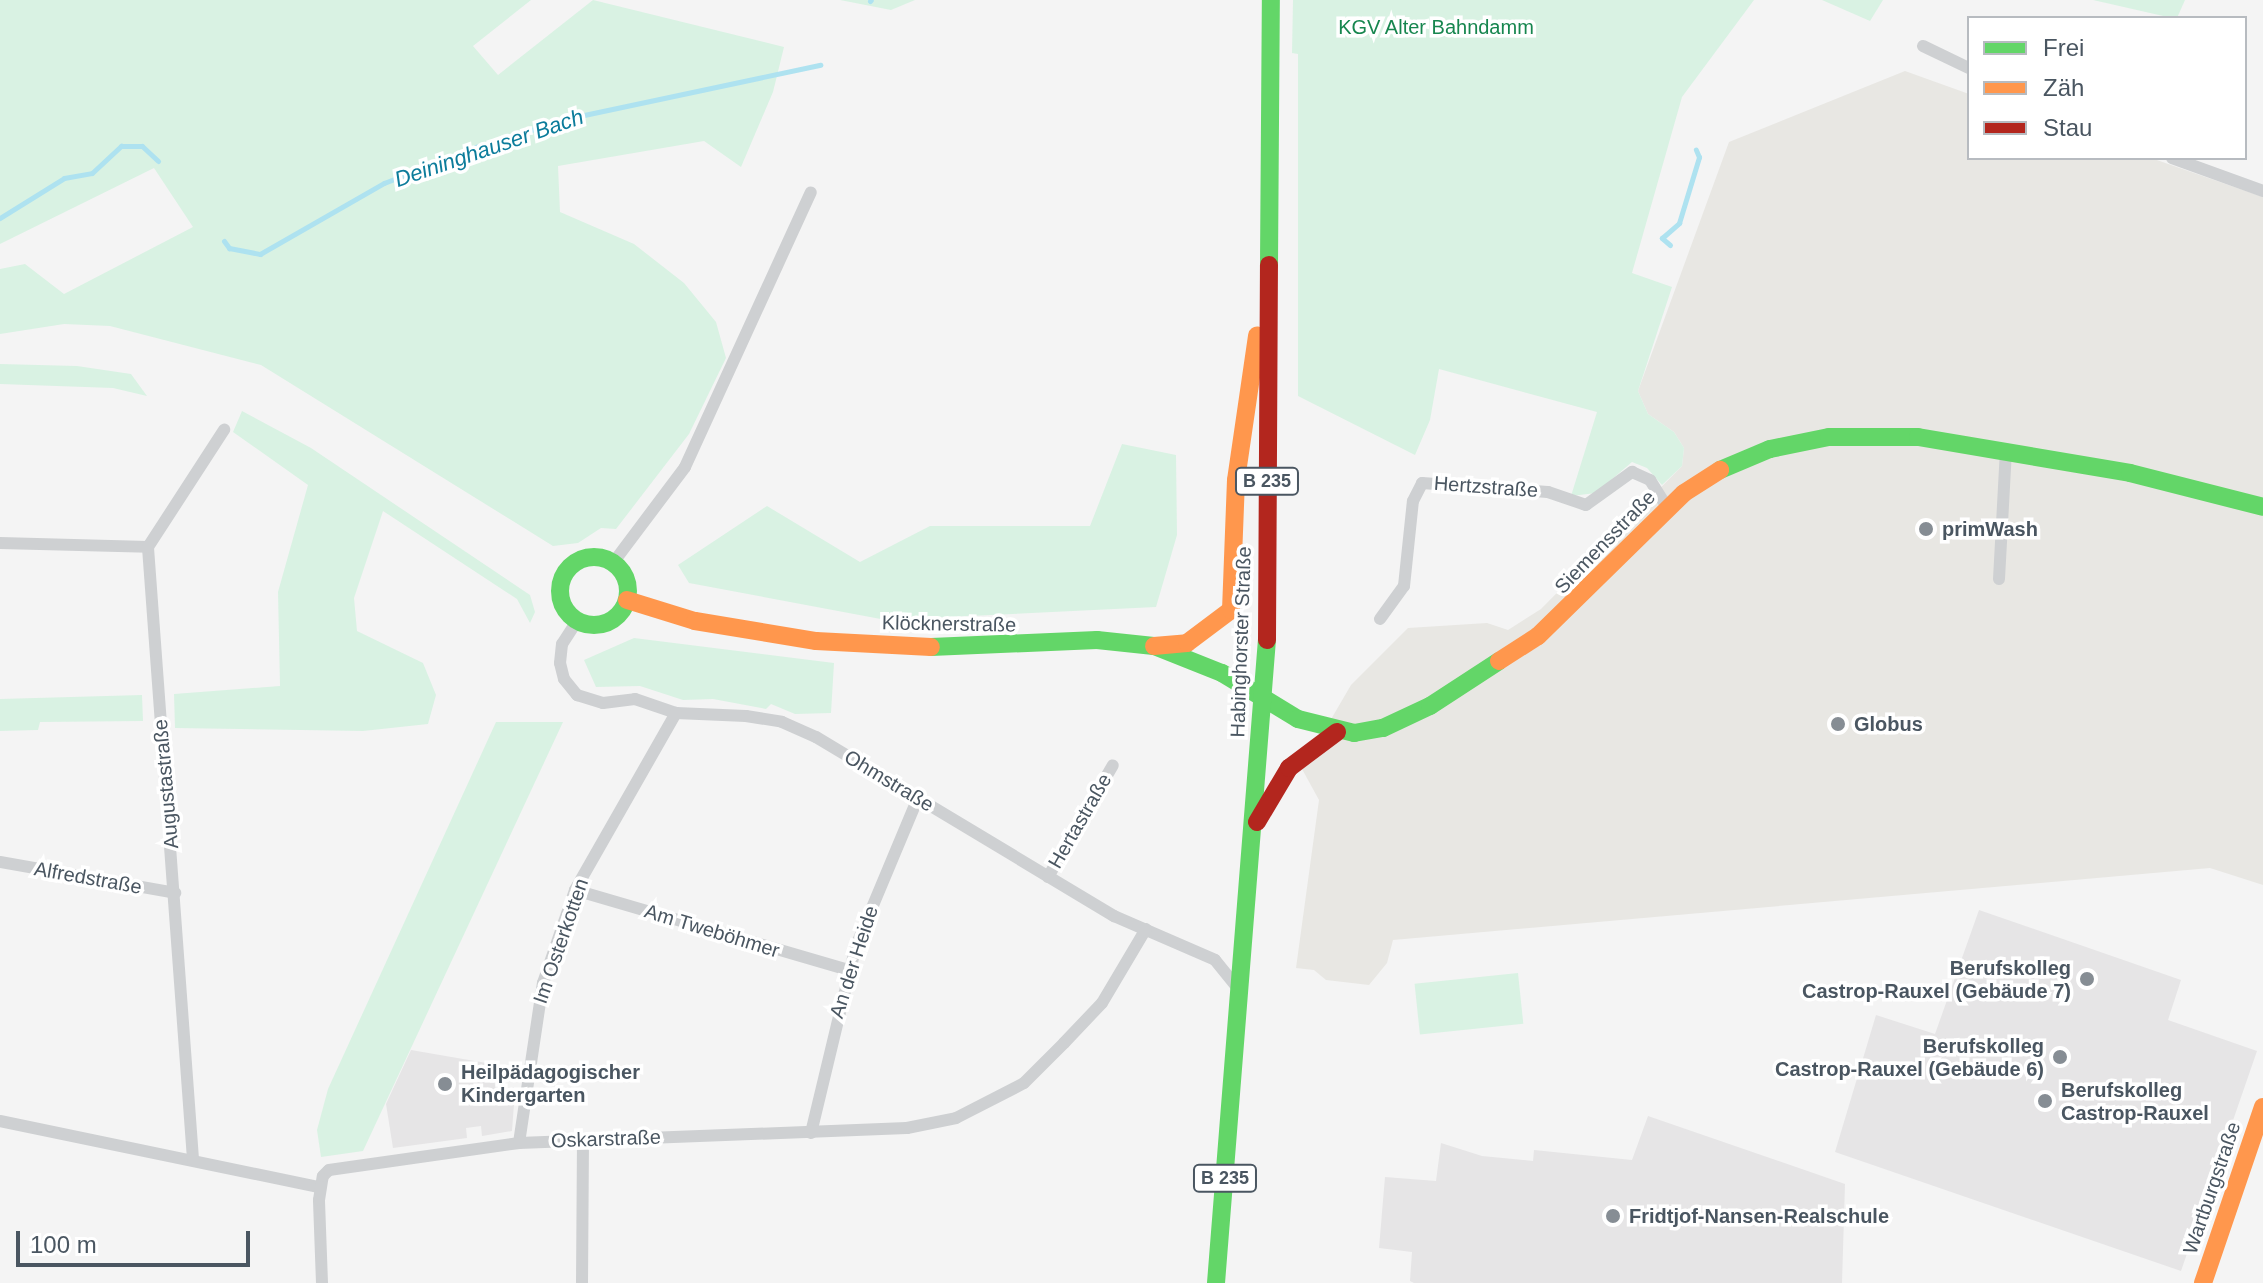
<!DOCTYPE html>
<meta charset="utf-8">
<style>
body{margin:0}
#map{position:relative;width:2263px;height:1283px;overflow:hidden;background:#f4f4f4;font-family:Arial,sans-serif}
div>[style]{position:absolute}
[style*='--x']{left:calc(var(--x)*1px);top:calc(var(--y)*1px);width:calc(var(--w)*1px);rotate:calc(var(--a)*1deg)}
.commercial>*{inset:0;background:#e8e7e3}
.education>*{inset:0;background:#e6e5e6}
.green>*{inset:0;background:#d9f2e3;transform-origin:0 0}
.stream>*{height:5px;margin:-2.5px;padding:0 2.5px;transform-origin:2.5px;border-radius:2.5px;background:#aee2f0}
.street>*{height:12px;margin:-6px;padding:0 6px;transform-origin:6px;border-radius:6px;background:#ced0d2}
.fast>*{height:18px;margin:-9px;padding:0 9px;transform-origin:9px;border-radius:9px;background:#63d668}
.fast>.ring{margin:-9px;padding:0;box-sizing:content-box;background:none;border:18px solid #63d668;border-radius:50%}
.slow>*{height:18px;margin:-9px;padding:0 9px;transform-origin:9px;border-radius:9px;background:#ff974d}
.jam>*{height:18px;margin:-9px;padding:0 9px;transform-origin:9px;border-radius:9px;background:#b3261e}
.dots>*{width:22px;height:22px;translate:-50% -50%;box-sizing:border-box;border:4px solid #fff;border-radius:50%}
span{translate:-50% -50%;white-space:nowrap;text-align:center;line-height:1.15;-webkit-text-stroke:7px #fff;paint-order:stroke}
.shield-label span{padding:2px 6px;background:#fff;border:2px solid;border-radius:6px;-webkit-text-stroke-width:0}
.shield-label{font-size:18px;color:#4a5661;font-weight:700}
.park-label{font-size:20px;color:#17864f}
.street-label{font-size:20px;color:#4a5661}
.poi-label{font-size:20px;color:#4a5661;font-weight:700}
.left{translate:0 -50%;text-align:left}
.right{translate:-100% -50%;text-align:right}
.water-label{font-size:22px;color:#0c7c9b;font-style:italic}
.legend{position:absolute;left:1967px;top:16px;width:280px;height:144px;box-sizing:border-box;background:#fff;border:2px solid #b7bbc0;margin:0;padding:10px 14px;list-style:none;font-size:24px;color:#4a5661}
.legend li{display:flex;align-items:center;gap:16px;height:40px}
.legend b{width:40px;border:2px solid #b7bbc0}
.scale{position:absolute;left:16px;top:1231px;width:234px;height:36px;box-sizing:border-box;border:4px solid #4a5661;border-top:0;padding-left:10px;font-size:24px;line-height:28px;white-space:nowrap;color:#4a5661;-webkit-text-stroke:6px #fff;paint-order:stroke}
</style>
<div id="map">
<div class="commercial">
<div style="clip-path:polygon(1905px 71px,1969px 94px,1969px 158px,2151px 158px,2263px 197px,2263px 885px,2210px 868px,1393px 940px,1387px 963px,1369px 985px,1326px 980px,1314px 970px,1296px 968px,1319px 800px,1302px 769px,1351px 685px,1408px 628px,1487px 623px,1508px 630px,1541px 609px,1682px 466px,1684px 448px,1674px 432px,1648px 414px,1638px 391px,1729px 142px)"></div>
</div>
<div class="education">
<div style="clip-path:polygon(1979px 910px,2181px 980px,2168px 1020px,2257px 1051px,2181px 1271px,1835px 1152px,1876px 1015px,1935px 1034px)"></div>
<div style="clip-path:polygon(411px 1050px,492px 1064px,498px 1106px,514px 1104px,512px 1131px,482px 1136px,481px 1126px,466px 1128px,467px 1138px,393px 1148px,386px 1104px)"></div>
<div style="clip-path:polygon(1648px 1116px,1845px 1184px,1842px 1283px,1414px 1283px,1410px 1281px,1412px 1252px,1379px 1248px,1385px 1177px,1436px 1181px,1441px 1143px,1482px 1156px,1533px 1161px,1534px 1150px,1632px 1160px)"></div>
</div>
<div class="green">
<div style="clip-path:polygon(0 0,531px 0,473px 46px,498px 75px,593px 0,784px 47px,773px 92px,741px 167px,704px 141px,558px 166px,560px 212px,634px 244px,684px 283px,716px 322px,726px 358px,689px 434px,616px 529px,601px 528px,578px 543px,553px 546px,261px 365px,110px 326px,64px 324px,0 334px,0 269px,25px 264px,64px 294px,193px 227px,154px 168px,0 244px)"></div>
<div style="clip-path:polygon(840px 0,915px 0,891px 10px)"></div>
<div style="clip-path:polygon(1293px 0,1754px 0,1682px 97px,1632px 273px,1672px 287px,1638px 391px,1648px 414px,1674px 432px,1684px 448px,1682px 466px,1662px 485px,1647px 468px,1632px 462px,1596px 493px,1571px 496px,1597px 412px,1439px 369px,1430px 420px,1415px 455px,1298px 396px,1298px 54px,1292px 53px)"></div>
<div style="clip-path:polygon(1822px 0,1883px 0,1870px 21px)"></div>
<div style="clip-path:polygon(2093px 0,2185px 0,2177px 18px,2172px 18px)"></div>
<div style="clip-path:polygon(0 364px,77px 366px,131px 374px,147px 396px,113px 388px,0 384px)"></div>
<div style="clip-path:polygon(242px 411px,311px 448px,530px 595px,535px 612px,530px 623px,517px 599px,383px 511px,354px 598px,357px 631px,423px 663px,436px 695px,428px 724px,363px 731px,175px 728px,174px 694px,280px 686px,278px 592px,308px 485px,233px 432px)"></div>
<div style="clip-path:polygon(1122px 444px,1176px 455px,1177px 535px,1156px 607px,886px 620px,689px 583px,678px 565px,767px 506px,860px 562px,930px 526px,1090px 526px)"></div>
<div style="clip-path:polygon(634px 638px,834px 663px,831px 713px,795px 714px,771px 704px,766px 709px,713px 699px,683px 700px,640px 686px,596px 687px,584px 660px)"></div>
<div style="clip-path:polygon(142px 695px,143px 721px,40px 722px,38px 730px,0 731px,0 699px)"></div>
<div style="clip-path:polygon(496px 722px,563px 722px,363px 1151px,321px 1157px,317px 1130px,328px 1089px)"></div>
<div style="left:1518px;top:973px;width:51px;height:104px;rotate:84deg"></div>
</div>
<div class="stream">
<div style="--x:870;--y:1;--w:1;--a:-45"></div>
<div style="--x:0;--y:218;--w:75;--a:-32"></div>
<div style="--x:64;--y:178;--w:28;--a:-10"></div>
<div style="--x:92;--y:173;--w:40;--a:-43"></div>
<div style="--x:121;--y:146;--w:21;--a:0"></div>
<div style="--x:142;--y:146;--w:22;--a:43"></div>
<div style="--x:224;--y:241;--w:9;--a:54"></div>
<div style="--x:229;--y:248;--w:32;--a:11"></div>
<div style="--x:260;--y:254;--w:143;--a:-29.8"></div>
<div style="--x:384;--y:183;--w:99;--a:-21.4"></div>
<div style="--x:476;--y:147;--w:98;--a:-17.1"></div>
<div style="--x:570;--y:118;--w:256;--a:-12"></div>
<div style="--x:1670;--y:245;--w:11;--a:-139"></div>
<div style="--x:1662;--y:238;--w:23;--a:-41"></div>
<div style="--x:1679;--y:223;--w:69;--a:-73.1"></div>
<div style="--x:1699;--y:157;--w:8;--a:-113"></div>
</div>
<div class="street">
<div style="--x:1923;--y:46;--w:51;--a:25.6"></div>
<div style="--x:2172;--y:158;--w:97;--a:19.9"></div>
<div style="--x:0;--y:543;--w:148;--a:1.5"></div>
<div style="--x:613;--y:563;--w:120;--a:-53.1"></div>
<div style="--x:685;--y:467;--w:302;--a:-65.4"></div>
<div style="--x:1999;--y:579;--w:130;--a:-86.9"></div>
<div style="--x:1380;--y:619;--w:41;--a:-54"></div>
<div style="--x:1404;--y:586;--w:85;--a:-84"></div>
<div style="--x:1413;--y:501;--w:20;--a:-63"></div>
<div style="--x:1422;--y:483;--w:126;--a:4.1"></div>
<div style="--x:1548;--y:492;--w:40;--a:18.9"></div>
<div style="--x:1586;--y:505;--w:57;--a:-35.7"></div>
<div style="--x:1632;--y:472;--w:20;--a:24"></div>
<div style="--x:1650;--y:480;--w:32;--a:58"></div>
<div style="--x:577;--y:621;--w:27;--a:123"></div>
<div style="--x:562;--y:644;--w:19;--a:96"></div>
<div style="--x:560;--y:663;--w:16;--a:76"></div>
<div style="--x:564;--y:679;--w:21;--a:51"></div>
<div style="--x:577;--y:695;--w:27;--a:17"></div>
<div style="--x:603;--y:703;--w:32;--a:-7"></div>
<div style="--x:635;--y:699;--w:43;--a:18.9"></div>
<div style="--x:676;--y:713;--w:70;--a:2.5"></div>
<div style="--x:746;--y:716;--w:36;--a:9"></div>
<div style="--x:782;--y:722;--w:37;--a:24"></div>
<div style="--x:816;--y:737;--w:348;--a:31"></div>
<div style="--x:1114;--y:916;--w:110;--a:23.5"></div>
<div style="--x:1215;--y:960;--w:36;--a:51"></div>
<div style="--x:0;--y:862;--w:178;--a:10"></div>
<div style="--x:1048;--y:877;--w:129;--a:-59.9"></div>
<div style="--x:575;--y:890;--w:285;--a:16.3"></div>
<div style="--x:0;--y:1121;--w:327;--a:11.7"></div>
<div style="--x:811;--y:1133;--w:192;--a:-76.5"></div>
<div style="--x:856;--y:946;--w:160;--a:-67.3"></div>
<div style="--x:519;--y:1143;--w:162;--a:-81.5"></div>
<div style="--x:543;--y:983;--w:98;--a:-71"></div>
<div style="--x:575;--y:890;--w:204;--a:-60.3"></div>
<div style="--x:193;--y:1159;--w:614;--a:-94.21"></div>
<div style="--x:148;--y:547;--w:140;--a:-57"></div>
<div style="--x:322;--y:1283;--w:83;--a:-92.1"></div>
<div style="--x:319;--y:1200;--w:24;--a:-81"></div>
<div style="--x:323;--y:1176;--w:8;--a:-45"></div>
<div style="--x:329;--y:1170;--w:192;--a:-8.1"></div>
<div style="--x:519;--y:1143;--w:388;--a:-2.2"></div>
<div style="--x:907;--y:1128;--w:50;--a:-11.5"></div>
<div style="--x:956;--y:1118;--w:76;--a:-27.2"></div>
<div style="--x:1024;--y:1083;--w:57;--a:-45"></div>
<div style="--x:1064;--y:1043;--w:55;--a:-46.5"></div>
<div style="--x:1102;--y:1003;--w:86;--a:-59.3"></div>
<div style="--x:582;--y:1283;--w:145;--a:-89.6"></div>
</div>
<div class="fast">
<div style="--x:1269;--y:265;--w:265;--a:-89.6"></div>
<div style="--x:1720;--y:470;--w:54;--a:-22.8"></div>
<div style="--x:1770;--y:449;--w:60;--a:-11.5"></div>
<div style="--x:1829;--y:437;--w:89;--a:0"></div>
<div style="--x:1918;--y:437;--w:215;--a:9.6"></div>
<div style="--x:2130;--y:473;--w:137;--a:14.3"></div>
<div class="ring" style="left:560px;top:557px;width:50px;height:50px"></div>
<div style="--x:931;--y:647;--w:166;--a:-2.4"></div>
<div style="--x:1097;--y:640;--w:57;--a:6"></div>
<div style="--x:1154;--y:646;--w:73;--a:21.7"></div>
<div style="--x:1222;--y:673;--w:89;--a:31.2"></div>
<div style="--x:1298;--y:719;--w:58;--a:14"></div>
<div style="--x:1354;--y:733;--w:29;--a:-10"></div>
<div style="--x:1383;--y:728;--w:52;--a:-25.1"></div>
<div style="--x:1430;--y:706;--w:82;--a:-33.1"></div>
<div style="--x:1216;--y:1283;--w:645;--a:-85.47"></div>
</div>
<div class="slow">
<div style="--x:627;--y:600;--w:71;--a:17.2"></div>
<div style="--x:695;--y:621;--w:123;--a:9.4"></div>
<div style="--x:816;--y:641;--w:115;--a:3"></div>
<div style="--x:1154;--y:646;--w:33;--a:-5"></div>
<div style="--x:1187;--y:643;--w:55;--a:-36.9"></div>
<div style="--x:1231;--y:610;--w:130;--a:-87.8"></div>
<div style="--x:1236;--y:480;--w:146;--a:-81.7"></div>
<div style="--x:1499;--y:661;--w:46;--a:-32.7"></div>
<div style="--x:1538;--y:636;--w:204;--a:-44.4"></div>
<div style="--x:1684;--y:493;--w:43;--a:-32.6"></div>
<div style="--x:2203;--y:1283;--w:186;--a:-71.2"></div>
</div>
<div class="jam">
<div style="--x:1267;--y:640;--w:375;--a:-89.7"></div>
<div style="--x:1257;--y:822;--w:63;--a:-59.3"></div>
<div style="--x:1289;--y:768;--w:60;--a:-36.9"></div>
</div>
<div class="dots">
<div style="left:1926px;top:529px;background:#868d94"></div>
<div style="left:1838px;top:724px;background:#868d94"></div>
<div style="left:2087px;top:979px;background:#868d94"></div>
<div style="left:2060px;top:1057px;background:#868d94"></div>
<div style="left:445px;top:1084px;background:#868d94"></div>
<div style="left:2045px;top:1101px;background:#868d94"></div>
<div style="left:1613px;top:1216px;background:#868d94"></div>
</div>
<div class="shield-label">
<span style="left:1267px;top:481px">B 235</span>
<span style="left:1225px;top:1178px">B 235</span>
</div>
<div class="park-label">
<span style="left:1436px;top:27px">KGV Alter Bahndamm</span>
</div>
<div class="street-label">
<span style="left:1486px;top:487px;rotate:4deg">Hertzstraße</span>
<span style="left:1605px;top:542px;rotate:-46deg">Siemensstraße</span>
<span style="left:949px;top:624px;rotate:1deg">Klöcknerstraße</span>
<span style="left:1241px;top:642px;rotate:-88deg">Habinghorster Straße</span>
<span style="left:889px;top:781px;rotate:31deg">Ohmstraße</span>
<span style="left:166px;top:784px;rotate:-95deg">Augustastraße</span>
<span style="left:1080px;top:821px;rotate:-60deg">Hertastraße</span>
<span style="left:88px;top:878px;rotate:10deg">Alfredstraße</span>
<span style="left:712px;top:931px;rotate:17deg">Am Tweböhmer</span>
<span style="left:561px;top:941px;rotate:-71deg">Im Osterkotten</span>
<span style="left:854px;top:962px;rotate:-72deg">An der Heide</span>
<span style="left:606px;top:1139px;rotate:-2deg">Oskarstraße</span>
<span style="left:2212px;top:1188px;rotate:-71deg">Wartburgstraße</span>
</div>
<div class="poi-label">
<span class="left" style="left:1942px;top:529px">primWash</span>
<span class="left" style="left:1854px;top:724px">Globus</span>
<span class="right" style="left:2071px;top:980px">Berufskolleg<br>Castrop-Rauxel (Gebäude 7)</span>
<span class="right" style="left:2044px;top:1058px">Berufskolleg<br>Castrop-Rauxel (Gebäude 6)</span>
<span class="left" style="left:461px;top:1084px">Heilpädagogischer<br>Kindergarten</span>
<span class="left" style="left:2061px;top:1102px">Berufskolleg<br>Castrop-Rauxel</span>
<span class="left" style="left:1629px;top:1216px">Fridtjof-Nansen-Realschule</span>
</div>
<div class="water-label">
<span style="left:489px;top:148px;rotate:-19deg">Deininghauser Bach</span>
</div>
<ul class="legend">
<li><b style="height:10px;background:#63d668"></b>Frei</li>
<li><b style="height:10px;background:#ff974d"></b>Zäh</li>
<li><b style="height:10px;background:#b3261e"></b>Stau</li>
</ul>
<div class="scale">100 m</div>
</div>
